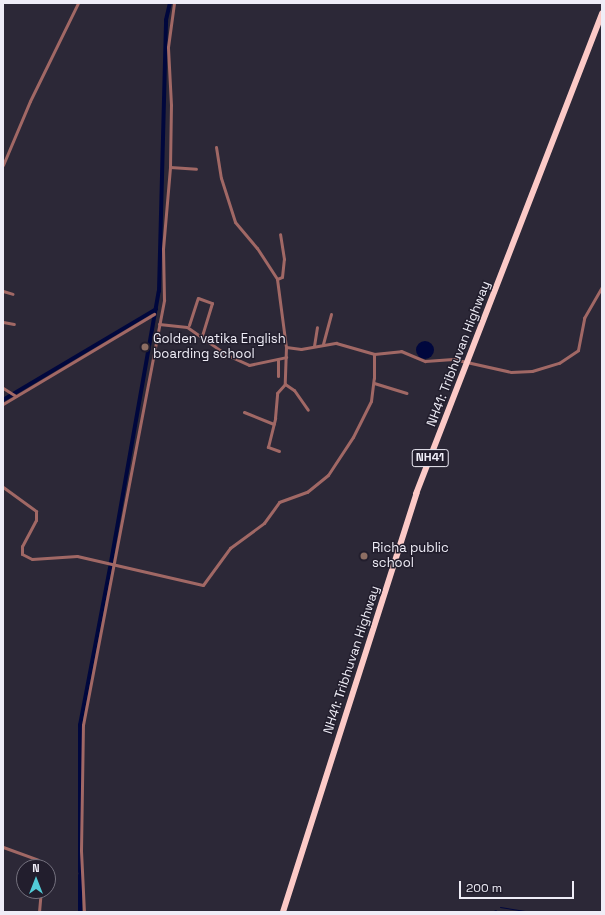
<!DOCTYPE html>
<style>
body{margin:0}
#map{position:relative;width:605px;height:915px;overflow:hidden;background:#2c2837;font-family:"Space Grotesk",sans-serif}
div>[style]{position:absolute}
[style*='--x']{left:calc(var(--x)*1px);top:calc(var(--y)*1px);width:calc(var(--w)*1px);rotate:calc(var(--a)*1deg)}
.water>*{inset:0;background:#00073d}
.round{border-radius:50%}
.stream>*{height:1px;margin:-0.5px;padding:0 0.5px;transform-origin:0.5px;border-radius:0.5px;background:#00073d}
.canal>*{height:4px;margin:-2px;padding:0 2px;transform-origin:2px;border-radius:2px;background:#00073d}
.minor>*{height:3px;margin:-1.5px;padding:0 1.5px;transform-origin:1.5px;border-radius:1.5px;background:#a16865}
.trunk>*{height:5.5px;margin:-2.75px;padding:0 2.75px;transform-origin:2.75px;border-radius:2.75px;background:#fccac7}
.dots>*{width:11px;height:11px;translate:-50% -50%;box-sizing:border-box;border:2px solid #221e2d;border-radius:50%}
span{translate:-50% -50%;white-space:nowrap;text-align:center;line-height:1.15;-webkit-text-stroke:3px #221e2d;paint-order:stroke}
.shield-label span{padding:1px 3px;background:#221e2d;border:1px solid;border-radius:3px;-webkit-text-stroke-width:0}
.shield-label{font-size:12px;color:#efedf7;font-weight:700}
.poi-label{font-size:13px;color:#efedf7}
.left{translate:0 -50%;text-align:left}
.street-label{font-size:13px;color:#efedf7}
.frame{position:absolute;inset:0;border:4px solid #efedf7;pointer-events:none}
.north{position:absolute;left:16px;top:859px;width:40px;height:40px;box-sizing:border-box;background:#221e2d;border:1px solid #74717e;border-radius:50%;rotate:0deg;font-size:11px;font-weight:700;line-height:16px;text-align:center;color:#efedf7}
.north::after{content:'';display:block;margin:auto;width:14px;height:18px;background:#52cbd7;clip-path:polygon(50% 0,100% 100%,50% 72%,0 100%)}
.scale{position:absolute;left:459px;top:881px;width:115px;height:18px;box-sizing:border-box;border:2px solid #efedf7;border-top:0;padding-left:5px;font-size:12px;line-height:14px;white-space:nowrap;color:#efedf7;-webkit-text-stroke:3px #221e2d;paint-order:stroke}
</style>
<div id="map">
<div class="water">
<div class="round" style="left:416px;top:341px;width:18px;height:18px"></div>
</div>
<div class="stream">
<div style="--x:500;--y:907;--w:33;--a:9"></div>
<div style="--x:491;--y:912;--w:5;--a:-22"></div>
</div>
<div class="canal">
<div style="--x:3;--y:400;--w:178;--a:-30.7"></div>
<div style="--x:111;--y:562;--w:275;--a:-80"></div>
<div style="--x:159;--y:291;--w:271;--a:-88.5"></div>
<div style="--x:166;--y:20;--w:17;--a:-77"></div>
<div style="--x:80;--y:872;--w:147;--a:-90"></div>
<div style="--x:80;--y:725;--w:161;--a:-79.2"></div>
<div style="--x:80;--y:875;--w:37;--a:90"></div>
</div>
<div class="minor">
<div style="--x:216;--y:147;--w:31;--a:81"></div>
<div style="--x:221;--y:178;--w:46;--a:72.3"></div>
<div style="--x:235;--y:222;--w:34;--a:50"></div>
<div style="--x:257;--y:248;--w:37;--a:57"></div>
<div style="--x:277;--y:279;--w:69;--a:82.5"></div>
<div style="--x:286;--y:347;--w:37;--a:92"></div>
<div style="--x:285;--y:384;--w:11;--a:34"></div>
<div style="--x:294;--y:390;--w:24;--a:55"></div>
<div style="--x:3;--y:165;--w:69;--a:-67.1"></div>
<div style="--x:30;--y:101;--w:109;--a:-63.9"></div>
<div style="--x:170;--y:167;--w:26;--a:4"></div>
<div style="--x:277;--y:279;--w:5;--a:-22"></div>
<div style="--x:282;--y:277;--w:18;--a:-84"></div>
<div style="--x:284;--y:259;--w:25;--a:-99"></div>
<div style="--x:3;--y:291;--w:10;--a:17"></div>
<div style="--x:3;--y:322;--w:11;--a:10"></div>
<div style="--x:159;--y:324;--w:28;--a:6"></div>
<div style="--x:187;--y:327;--w:49;--a:35"></div>
<div style="--x:227;--y:355;--w:24;--a:24"></div>
<div style="--x:249;--y:365;--w:38;--a:-12"></div>
<div style="--x:189;--y:325;--w:28;--a:-72"></div>
<div style="--x:198;--y:298;--w:15;--a:20"></div>
<div style="--x:212;--y:303;--w:37;--a:107"></div>
<div style="--x:323;--y:344;--w:31;--a:-75"></div>
<div style="--x:314;--y:346;--w:19;--a:-81"></div>
<div style="--x:286;--y:347;--w:15;--a:8"></div>
<div style="--x:301;--y:349;--w:36;--a:-10"></div>
<div style="--x:336;--y:343;--w:40;--a:16"></div>
<div style="--x:374;--y:354;--w:27;--a:-6"></div>
<div style="--x:401;--y:351;--w:26;--a:23"></div>
<div style="--x:425;--y:361;--w:28;--a:-4"></div>
<div style="--x:453;--y:359;--w:59;--a:12.6"></div>
<div style="--x:511;--y:372;--w:21;--a:-3"></div>
<div style="--x:532;--y:371;--w:28;--a:-17"></div>
<div style="--x:559;--y:363;--w:23;--a:-34"></div>
<div style="--x:578;--y:350;--w:33;--a:-79"></div>
<div style="--x:584;--y:318;--w:36;--a:-60"></div>
<div style="--x:278;--y:360;--w:16;--a:90"></div>
<div style="--x:374;--y:383;--w:34;--a:17"></div>
<div style="--x:3;--y:388;--w:15;--a:32"></div>
<div style="--x:3;--y:404;--w:176;--a:-30.8"></div>
<div style="--x:244;--y:412;--w:32;--a:22"></div>
<div style="--x:279;--y:451;--w:12;--a:-160"></div>
<div style="--x:268;--y:447;--w:30;--a:-76"></div>
<div style="--x:275;--y:418;--w:25;--a:-85"></div>
<div style="--x:277;--y:393;--w:12;--a:-48"></div>
<div style="--x:3;--y:487;--w:41;--a:36"></div>
<div style="--x:36;--y:511;--w:9;--a:90"></div>
<div style="--x:36;--y:520;--w:30;--a:118"></div>
<div style="--x:22;--y:546;--w:8;--a:90"></div>
<div style="--x:22;--y:554;--w:11;--a:27"></div>
<div style="--x:32;--y:559;--w:45;--a:-3.8"></div>
<div style="--x:77;--y:556;--w:129;--a:13"></div>
<div style="--x:203;--y:585;--w:46;--a:-53.9"></div>
<div style="--x:230;--y:548;--w:42;--a:-36.3"></div>
<div style="--x:264;--y:523;--w:26;--a:-54"></div>
<div style="--x:279;--y:502;--w:30;--a:-20"></div>
<div style="--x:307;--y:492;--w:27;--a:-39"></div>
<div style="--x:328;--y:475;--w:45;--a:-56.7"></div>
<div style="--x:353;--y:437;--w:40;--a:-63.4"></div>
<div style="--x:371;--y:401;--w:23;--a:-83"></div>
<div style="--x:374;--y:378;--w:24;--a:-90"></div>
<div style="--x:3;--y:847;--w:37;--a:20"></div>
<div style="--x:38;--y:860;--w:8;--a:67"></div>
<div style="--x:39;--y:912;--w:21;--a:-85"></div>
<div style="--x:84;--y:912;--w:62;--a:-92.8"></div>
<div style="--x:81;--y:850;--w:125;--a:-89.1"></div>
<div style="--x:83;--y:725;--w:433;--a:-79.2"></div>
<div style="--x:164;--y:300;--w:51;--a:-91.1"></div>
<div style="--x:163;--y:249;--w:82;--a:-85.1"></div>
<div style="--x:170;--y:167;--w:62;--a:-89.1"></div>
<div style="--x:171;--y:105;--w:58;--a:-93"></div>
<div style="--x:168;--y:47;--w:44;--a:-82.2"></div>
</div>
<div class="trunk">
<div style="--x:283;--y:912;--w:439;--a:-72.3"></div>
<div style="--x:416;--y:494;--w:515;--a:-68.82"></div>
</div>
<div class="dots">
<div style="left:145px;top:347px;background:#8d6e63"></div>
<div style="left:364px;top:556px;background:#8d6e63"></div>
</div>
<div class="shield-label">
<span style="left:430px;top:458px">NH41</span>
</div>
<div class="poi-label">
<span class="left" style="left:153px;top:347px">Golden vatika English<br>boarding school</span>
<span class="left" style="left:372px;top:556px">Richa public<br>school</span>
</div>
<div class="street-label">
<span style="left:459px;top:354px;rotate:-69deg">NH41: Tribhuvan Highway</span>
<span style="left:352px;top:660px;rotate:-72deg">NH41: Tribhuvan Highway</span>
</div>
<div class="frame"></div>
<div class="north">N</div>
<div class="scale">200 m</div>
</div>
